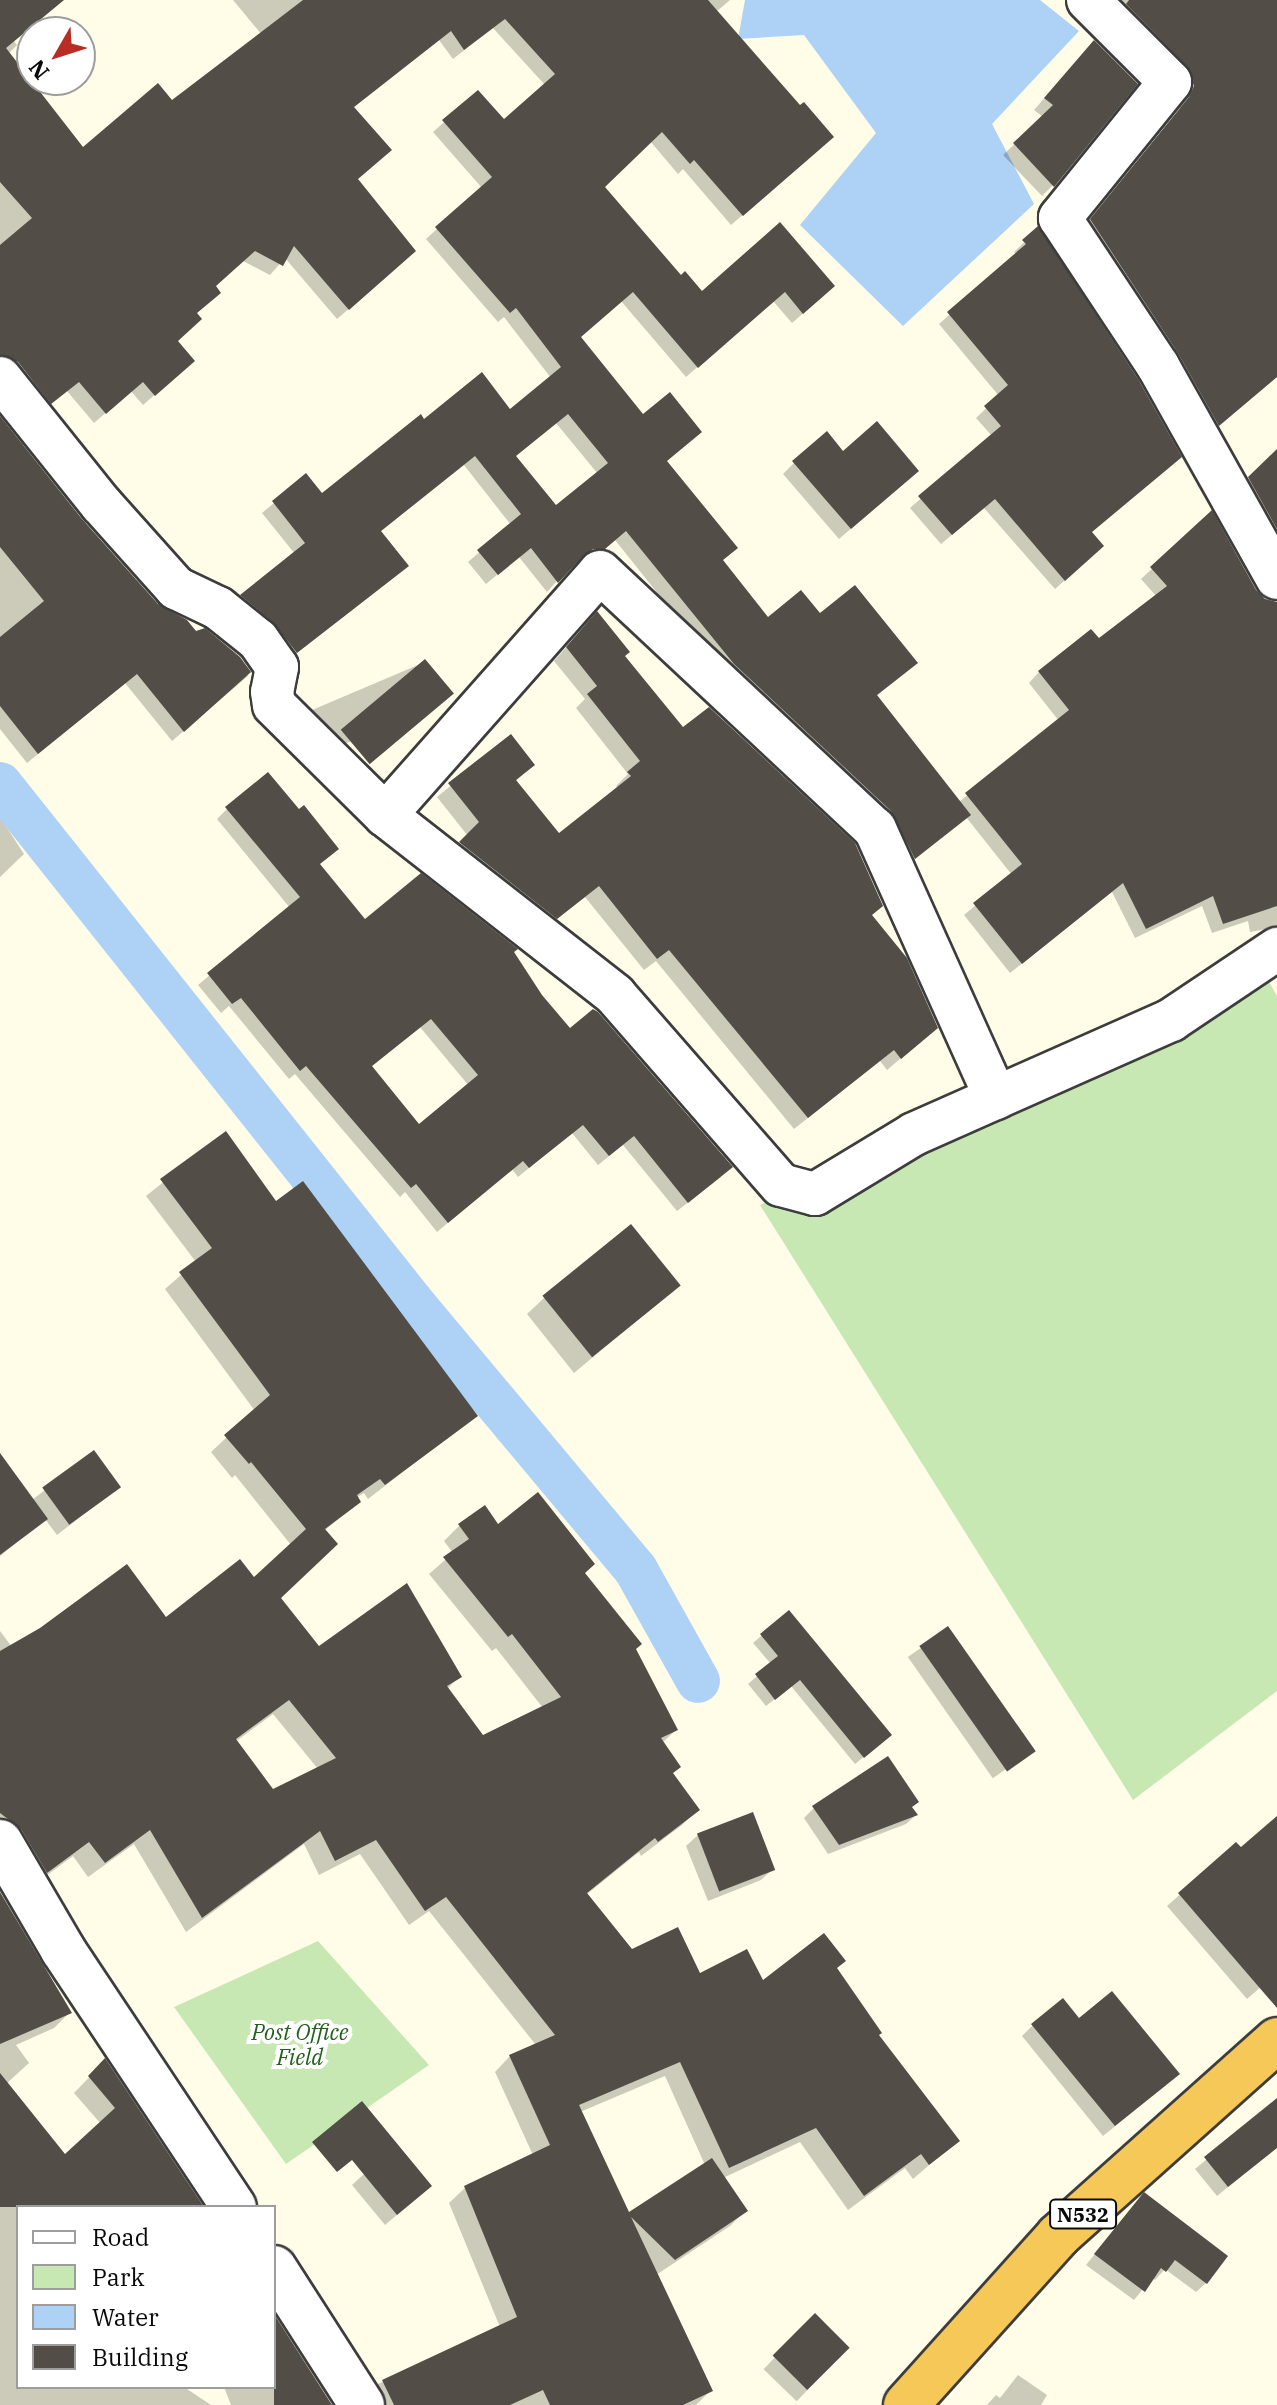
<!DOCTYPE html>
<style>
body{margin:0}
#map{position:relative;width:1277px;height:2405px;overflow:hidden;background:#fffde7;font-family:"IBM Plex Serif",serif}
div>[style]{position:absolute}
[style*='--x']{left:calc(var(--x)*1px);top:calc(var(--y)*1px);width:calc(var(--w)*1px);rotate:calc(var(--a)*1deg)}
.green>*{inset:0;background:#c8e8b3}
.water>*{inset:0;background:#add2f5}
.shadow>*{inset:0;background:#0003;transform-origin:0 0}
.canal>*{height:44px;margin:-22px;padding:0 22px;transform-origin:22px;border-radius:22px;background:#add2f5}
.building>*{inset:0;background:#534d47;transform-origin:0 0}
.roads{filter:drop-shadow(2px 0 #3d3d3d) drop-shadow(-2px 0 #3d3d3d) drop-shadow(0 2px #3d3d3d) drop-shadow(0 -2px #3d3d3d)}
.minor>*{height:42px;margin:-21px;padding:0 21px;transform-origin:21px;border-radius:21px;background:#fff}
.tertiary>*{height:44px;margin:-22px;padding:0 22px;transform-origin:22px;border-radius:22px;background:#fff}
.trunk>*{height:44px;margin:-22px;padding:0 22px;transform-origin:22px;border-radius:22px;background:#f6c857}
span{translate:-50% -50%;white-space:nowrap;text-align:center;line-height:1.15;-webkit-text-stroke:8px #fff;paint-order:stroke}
.shield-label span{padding:2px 6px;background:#fff;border:2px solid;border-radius:6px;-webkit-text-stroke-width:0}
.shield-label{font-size:20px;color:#0a0a0a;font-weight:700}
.park-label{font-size:22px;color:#23601c;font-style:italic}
.legend{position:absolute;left:16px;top:2205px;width:260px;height:184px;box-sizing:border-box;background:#fff;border:2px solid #9d9d9d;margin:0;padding:10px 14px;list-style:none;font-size:24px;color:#0a0a0a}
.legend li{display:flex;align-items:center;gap:16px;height:40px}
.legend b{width:40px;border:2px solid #9d9d9d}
.north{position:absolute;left:16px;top:16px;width:80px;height:80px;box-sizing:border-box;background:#fff;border:2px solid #9d9d9d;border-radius:50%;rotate:231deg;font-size:22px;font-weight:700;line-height:32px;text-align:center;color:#0a0a0a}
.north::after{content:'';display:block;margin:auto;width:28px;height:36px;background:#b82d24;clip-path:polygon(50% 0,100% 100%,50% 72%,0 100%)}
</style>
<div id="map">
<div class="green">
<div style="clip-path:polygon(1258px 963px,1277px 996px,1277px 1691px,1133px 1800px,760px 1205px)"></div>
<div style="clip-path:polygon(318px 1941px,429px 2065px,286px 2164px,174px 2007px)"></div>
</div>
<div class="water">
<div style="clip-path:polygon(745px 0,1040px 0,1079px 31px,992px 124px,1034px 204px,903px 326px,800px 225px,876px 133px,804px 35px,738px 39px)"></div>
</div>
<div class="shadow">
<div style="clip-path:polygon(evenodd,0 0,63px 0,14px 41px,17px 45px,8px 54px,83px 150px,172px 103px,262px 35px,233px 0,730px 0,716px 12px,821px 148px,731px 225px,683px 169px,678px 174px,650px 141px,602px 187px,680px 278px,702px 294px,780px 225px,822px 297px,792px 323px,773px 301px,686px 377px,621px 301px,579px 338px,665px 462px,721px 561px,768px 619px,820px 616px,905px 673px,875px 697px,959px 802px,1059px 721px,1029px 683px,1039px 672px,1098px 641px,1157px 597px,1141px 579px,1211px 514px,1263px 600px,1277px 604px,1277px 927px,1250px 932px,1248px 921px,1212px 933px,1202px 906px,1135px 938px,1112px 892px,1010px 973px,964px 915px,1012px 875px,966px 817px,904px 868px,723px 675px,615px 540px,592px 559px,572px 564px,547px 592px,519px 557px,486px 584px,468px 562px,511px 525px,464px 465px,380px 532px,406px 566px,285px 662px,231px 607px,295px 554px,262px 513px,306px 476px,322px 496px,424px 422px,510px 411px,551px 378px,504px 317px,498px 322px,426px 239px,482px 188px,433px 132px,478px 92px,504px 122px,545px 85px,493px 28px,453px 59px,439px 40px,353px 108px,356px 179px,403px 262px,337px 319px,285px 258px,270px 275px,243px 261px,214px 286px,176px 342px,182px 371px,143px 405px,131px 391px,94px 423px,67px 391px,40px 413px,22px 390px,34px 378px,0 339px,0 0,556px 423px,598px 474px,556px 508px,514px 457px,556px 423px)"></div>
<div style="clip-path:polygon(1101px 0,1277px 0,1277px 376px,1208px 434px,1080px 231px,1179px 110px,1183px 87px)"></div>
<div style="clip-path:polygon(1083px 54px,1053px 185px,1042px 196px,1003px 155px,1043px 117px,1034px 110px)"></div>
<div style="clip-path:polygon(1038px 229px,1092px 556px,1055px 589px,984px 508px,941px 544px,910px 508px,992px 436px,976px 418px,999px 396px,939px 324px,1017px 255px,1014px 252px)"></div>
<div style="clip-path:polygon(0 420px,81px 520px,157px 606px,239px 658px,248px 676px,172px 741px,125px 683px,27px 763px,0 729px)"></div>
<div style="clip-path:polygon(1277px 452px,1277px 558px,1238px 489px)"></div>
<div style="clip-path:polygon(843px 453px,905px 482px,839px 539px,783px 474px,794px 463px)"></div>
<div style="clip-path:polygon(585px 626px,623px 656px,683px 730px,870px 916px,936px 1028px,887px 1070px,880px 1061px,794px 1129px,656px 961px,644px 970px,585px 897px,543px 930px,448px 856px,468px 836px,437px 797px,510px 737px,532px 765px,515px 782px,559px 836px,618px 788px,616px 786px,628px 774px,576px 708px,585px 699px,554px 661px)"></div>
<div style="left:425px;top:662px;width:44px;height:122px;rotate:67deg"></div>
<div style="clip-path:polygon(evenodd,227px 809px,318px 865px,365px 922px,512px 952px,540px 996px,569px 1031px,721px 1177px,677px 1211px,623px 1145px,598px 1165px,572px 1133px,518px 1177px,512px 1169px,437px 1232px,405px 1192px,400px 1197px,295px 1074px,289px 1079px,229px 1006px,221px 1013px,198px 985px,290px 908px,217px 819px,227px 809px,420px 1027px,469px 1086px,418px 1126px,371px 1067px,420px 1027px)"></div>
<div style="clip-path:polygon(0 817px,24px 854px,0 877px)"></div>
<div style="clip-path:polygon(evenodd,225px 1133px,276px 1204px,475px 1416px,368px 1499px,364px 1493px,356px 1498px,358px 1502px,324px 1531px,279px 1598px,319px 1649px,459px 1677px,447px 1689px,482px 1738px,543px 1708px,496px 1648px,492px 1651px,429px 1574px,453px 1553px,444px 1541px,460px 1525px,498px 1527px,583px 1574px,634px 1649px,676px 1730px,662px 1743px,671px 1774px,697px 1810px,682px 1825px,641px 1856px,639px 1852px,586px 1895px,631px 1952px,699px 1976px,763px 1983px,836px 1969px,877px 2036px,957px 2141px,913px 2179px,905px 2168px,848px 2210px,800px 2142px,723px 2178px,745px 2211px,730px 2226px,656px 2275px,711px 2390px,696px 2405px,365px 2405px,363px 2399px,378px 2384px,500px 2327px,449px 2203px,465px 2188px,533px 2155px,495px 2072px,510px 2056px,536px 2045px,429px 1911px,409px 1925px,360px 1854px,319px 1875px,304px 1844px,186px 1932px,134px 1844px,88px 1877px,73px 1856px,31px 1887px,0 1841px,0 1631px,12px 1647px,166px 1620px,254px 1579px,291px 1545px,235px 1475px,232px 1478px,211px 1452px,255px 1411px,165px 1289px,196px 1262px,146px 1196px,225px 1133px,273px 1714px,318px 1769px,272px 1792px,235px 1742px,273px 1714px,225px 1133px,665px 2076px,705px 2165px,628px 2215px,580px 2112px,665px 2076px)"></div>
<div style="clip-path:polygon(679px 1285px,574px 1373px,527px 1314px,544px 1298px)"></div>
<div style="clip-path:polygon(93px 1453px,119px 1487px,57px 1535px,45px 1519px,0 1556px,0 1482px,32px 1500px)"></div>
<div style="clip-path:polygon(789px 1612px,882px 1742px,855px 1764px,791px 1686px,766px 1706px,748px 1684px,771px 1664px,753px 1643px)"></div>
<div style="left:948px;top:1629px;width:148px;height:49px;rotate:55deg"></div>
<div style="clip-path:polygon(814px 1808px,910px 1808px,916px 1815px,906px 1824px,828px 1854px,804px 1818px)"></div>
<div style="clip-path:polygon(751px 1815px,773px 1869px,761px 1880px,708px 1901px,686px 1846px,698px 1835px)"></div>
<div style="clip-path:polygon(1277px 1818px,1277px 1973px,1247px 1999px,1167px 1906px,1236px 1845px,1241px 1850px)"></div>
<div style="clip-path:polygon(0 1934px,69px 2013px,54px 2028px,16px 2045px,29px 2063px,6px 2084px,64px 2157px,101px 2124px,74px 2093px,105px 2061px,202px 2207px,18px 2207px,18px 2387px,184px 2387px,211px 2405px,0 2405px)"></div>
<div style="clip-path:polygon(1078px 2021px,1166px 2085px,1103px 2136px,1022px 2036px,1033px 2025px)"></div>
<div style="clip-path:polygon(1277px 2101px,1277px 2147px,1217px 2196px,1195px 2169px)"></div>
<div style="clip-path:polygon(364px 2174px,418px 2197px,385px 2225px,352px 2185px)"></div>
<div style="clip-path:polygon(1135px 2204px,1206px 2283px,1196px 2292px,1165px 2269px,1155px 2280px,1152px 2278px,1134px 2300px,1086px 2265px)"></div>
<div style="left:815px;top:2316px;width:46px;height:74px;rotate:44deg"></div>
<div style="clip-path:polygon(274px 2318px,330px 2405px,231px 2405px,224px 2387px,274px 2387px)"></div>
<div style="clip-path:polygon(1018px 2375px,1047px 2395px,1041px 2405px,987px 2405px,996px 2395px,1000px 2398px)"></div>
</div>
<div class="canal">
<div style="--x:0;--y:784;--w:662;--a:51.5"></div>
<div style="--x:412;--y:1302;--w:349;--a:50.1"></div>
<div style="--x:636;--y:1570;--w:127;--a:60.8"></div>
</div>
<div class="building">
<div style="clip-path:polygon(evenodd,0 0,64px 0,6px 48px,83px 147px,158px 83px,172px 100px,303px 0,708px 0,800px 105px,804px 102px,834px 137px,743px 216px,694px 160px,690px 164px,662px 132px,605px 187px,681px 275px,685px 271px,702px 291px,780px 222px,835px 286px,803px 314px,785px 292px,698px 368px,633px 292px,581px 337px,643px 414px,670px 392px,702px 432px,667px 461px,738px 548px,723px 560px,768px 617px,801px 590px,820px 613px,855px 585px,918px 663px,877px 695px,971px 815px,915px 859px,891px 811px,734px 664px,626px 531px,605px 549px,593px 549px,583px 556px,558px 583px,531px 548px,498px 575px,477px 550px,521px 514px,475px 456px,381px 531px,409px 566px,297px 653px,273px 622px,240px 595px,305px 543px,272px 501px,306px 473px,322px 493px,421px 414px,424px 419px,482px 372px,510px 409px,561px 367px,516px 308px,510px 313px,435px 227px,492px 177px,442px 120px,478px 90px,504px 119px,555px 74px,505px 19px,464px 50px,451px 31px,354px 107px,392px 150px,358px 179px,416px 251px,349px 310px,294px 246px,283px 266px,255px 251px,216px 286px,221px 293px,197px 313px,202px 319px,178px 341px,195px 361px,155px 396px,143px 382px,106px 414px,79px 382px,51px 404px,18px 362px,0 355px,0 245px,32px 218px,0 182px,0 0,568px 414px,608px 463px,556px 505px,516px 456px,568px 414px)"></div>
<div style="clip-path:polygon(1129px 0,1277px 0,1277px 377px,1219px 426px,1178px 353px,1090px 219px,1189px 97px,1194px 86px,1187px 66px,1126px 4px)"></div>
<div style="clip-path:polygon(1094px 40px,1138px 84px,1054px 187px,1013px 143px,1053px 105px,1044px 98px)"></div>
<div style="clip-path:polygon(1038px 226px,1138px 379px,1182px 457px,1092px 532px,1104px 546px,1065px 581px,995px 499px,952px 535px,918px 496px,1001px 426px,984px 406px,1008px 385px,947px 312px,1026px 244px,1022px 240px)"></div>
<div style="clip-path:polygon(0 416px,82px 519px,158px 604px,187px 620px,196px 631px,205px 628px,240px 657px,251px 672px,184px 732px,137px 674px,38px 754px,0 706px,0 637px,44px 601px,0 547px)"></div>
<div style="clip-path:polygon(877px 421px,919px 471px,851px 529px,792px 461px,827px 431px,843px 451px)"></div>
<div style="clip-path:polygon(1277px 449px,1277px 529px,1248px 477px)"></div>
<div style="clip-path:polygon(1212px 510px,1256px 590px,1265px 599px,1277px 602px,1277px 906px,1223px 924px,1213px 896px,1146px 929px,1123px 883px,1022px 964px,973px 903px,1022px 864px,965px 793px,1069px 710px,1038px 671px,1091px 629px,1099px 638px,1167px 586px,1150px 567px)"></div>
<div style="clip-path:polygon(597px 611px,630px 652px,625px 656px,683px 727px,709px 707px,855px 843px,883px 906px,872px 915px,907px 958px,938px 1028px,901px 1059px,894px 1050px,808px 1118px,669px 950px,657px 959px,599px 886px,557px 919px,459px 842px,479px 822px,448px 783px,511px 734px,535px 765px,516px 780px,559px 833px,631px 776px,627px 772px,640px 761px,587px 694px,597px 686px,566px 647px)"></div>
<div style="left:425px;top:659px;width:45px;height:110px;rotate:50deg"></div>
<div style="clip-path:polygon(evenodd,268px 772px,299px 809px,304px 805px,339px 849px,320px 864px,365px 919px,421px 873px,518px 949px,514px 952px,542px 995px,570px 1028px,593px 1009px,598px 1012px,733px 1167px,688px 1203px,634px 1136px,609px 1156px,583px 1125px,529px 1168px,523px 1161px,448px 1223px,416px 1184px,411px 1188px,306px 1066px,300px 1071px,241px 998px,232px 1004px,207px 973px,300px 897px,225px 807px,268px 772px,431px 1019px,478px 1075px,419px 1124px,372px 1066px,431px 1019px)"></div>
<div style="clip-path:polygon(evenodd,226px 1131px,276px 1201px,303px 1181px,478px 1416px,385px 1485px,380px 1479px,357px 1495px,361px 1502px,325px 1529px,338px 1544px,281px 1598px,319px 1646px,407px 1583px,462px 1677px,447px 1686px,483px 1735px,561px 1697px,512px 1634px,508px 1637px,443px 1557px,469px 1539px,458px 1524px,485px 1505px,498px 1524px,538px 1492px,595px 1564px,585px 1573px,642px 1644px,636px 1649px,678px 1730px,661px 1738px,681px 1767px,673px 1773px,700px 1810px,658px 1842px,655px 1838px,587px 1893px,632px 1949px,678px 1927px,700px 1973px,747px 1949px,763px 1980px,824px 1933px,846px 1961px,837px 1968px,882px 2033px,879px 2035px,960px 2141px,929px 2165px,921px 2154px,864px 2196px,816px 2128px,729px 2168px,680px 2062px,579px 2105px,629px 2212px,712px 2158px,748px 2211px,675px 2260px,631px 2217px,713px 2391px,683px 2405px,550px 2405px,543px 2390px,510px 2405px,394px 2405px,382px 2380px,517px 2317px,464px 2186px,550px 2145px,509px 2055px,555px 2035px,446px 1897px,425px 1911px,376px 1840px,335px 1861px,320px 1831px,202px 1918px,150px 1830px,105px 1863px,89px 1842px,47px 1873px,21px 1829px,0 1813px,0 1651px,40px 1628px,127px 1564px,166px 1617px,240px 1559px,254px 1577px,306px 1529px,251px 1462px,249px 1464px,224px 1435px,270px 1395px,179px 1272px,212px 1248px,160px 1179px,226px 1131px,289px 1700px,336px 1758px,273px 1789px,236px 1739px,289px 1700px)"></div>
<div style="left:631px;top:1224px;width:79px;height:114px;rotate:51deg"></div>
<div style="left:94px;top:1450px;width:46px;height:64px;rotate:54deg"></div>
<div style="clip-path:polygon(0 1453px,48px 1519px,0 1555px)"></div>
<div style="clip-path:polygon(789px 1610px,892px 1735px,864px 1758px,800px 1680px,775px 1700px,755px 1674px,778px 1656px,760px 1634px)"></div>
<div style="left:948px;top:1626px;width:153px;height:35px;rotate:55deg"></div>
<div style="clip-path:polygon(888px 1756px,919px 1802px,912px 1807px,918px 1815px,839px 1845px,812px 1806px)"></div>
<div style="left:753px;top:1812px;width:62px;height:60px;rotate:69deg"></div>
<div style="clip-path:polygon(1277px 1816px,1277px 2008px,1178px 1893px,1236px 1842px,1241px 1847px)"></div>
<div style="clip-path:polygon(0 1892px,72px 2013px,0 2044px)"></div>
<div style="clip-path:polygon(1112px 1991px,1180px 2074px,1115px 2126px,1031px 2024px,1063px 1998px,1079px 2018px)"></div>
<div style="clip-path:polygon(105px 2058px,204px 2207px,0 2207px,0 2073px,65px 2154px,115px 2108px,88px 2076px)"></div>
<div style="clip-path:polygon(1277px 2098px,1277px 2148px,1228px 2187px,1204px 2157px)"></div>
<div style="clip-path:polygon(362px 2101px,432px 2186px,397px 2215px,352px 2160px,337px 2172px,312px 2142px)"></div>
<div style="clip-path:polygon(1144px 2192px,1228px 2256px,1207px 2284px,1175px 2260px,1166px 2272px,1161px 2268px,1145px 2292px,1094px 2254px)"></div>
<div style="left:815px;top:2313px;width:49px;height:60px;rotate:45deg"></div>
<div style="clip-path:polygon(274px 2314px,332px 2405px,274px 2405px)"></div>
</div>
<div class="roads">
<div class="minor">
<div style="--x:1088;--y:0;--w:116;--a:45"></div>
<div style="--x:1170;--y:82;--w:175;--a:129"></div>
<div style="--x:1060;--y:218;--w:178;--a:56.5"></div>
<div style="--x:1158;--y:366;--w:243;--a:60.7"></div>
<div style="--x:0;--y:378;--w:161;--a:51.3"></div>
<div style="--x:101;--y:504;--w:113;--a:48.2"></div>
<div style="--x:176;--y:588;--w:47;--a:25.5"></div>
<div style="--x:218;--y:608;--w:51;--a:38.7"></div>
<div style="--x:258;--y:640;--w:33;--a:55"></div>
<div style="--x:277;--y:667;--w:25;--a:101"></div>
<div style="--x:272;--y:692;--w:13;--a:81"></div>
<div style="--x:274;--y:705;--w:156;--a:44.7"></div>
<div style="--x:385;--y:815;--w:292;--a:38"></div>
<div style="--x:615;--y:995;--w:252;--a:48.9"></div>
<div style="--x:781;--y:1185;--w:35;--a:15"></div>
<div style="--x:815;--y:1194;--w:116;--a:-31.2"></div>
<div style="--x:914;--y:1134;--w:281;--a:-23.9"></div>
<div style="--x:1171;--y:1020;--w:128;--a:-33.8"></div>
<div style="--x:385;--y:815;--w:324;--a:-48.5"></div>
<div style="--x:600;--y:572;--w:376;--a:43.1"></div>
<div style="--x:875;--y:829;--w:295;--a:65.8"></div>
</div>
<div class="tertiary">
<div style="--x:0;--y:1842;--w:125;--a:59.7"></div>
<div style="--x:63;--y:1950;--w:309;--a:56.4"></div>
<div style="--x:274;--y:2268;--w:163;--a:57.3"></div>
</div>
<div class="trunk">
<div style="--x:906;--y:2405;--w:227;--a:-48"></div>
<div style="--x:1058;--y:2236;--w:294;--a:-41.8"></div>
</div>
</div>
<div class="shield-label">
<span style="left:1083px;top:2214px">N532</span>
</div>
<div class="park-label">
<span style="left:300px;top:2044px">Post Office<br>Field</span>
</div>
<ul class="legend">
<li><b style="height:10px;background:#fff"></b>Road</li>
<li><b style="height:22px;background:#c8e8b3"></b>Park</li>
<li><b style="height:22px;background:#add2f5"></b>Water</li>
<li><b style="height:22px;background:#534d47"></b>Building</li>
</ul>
<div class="north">N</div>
</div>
